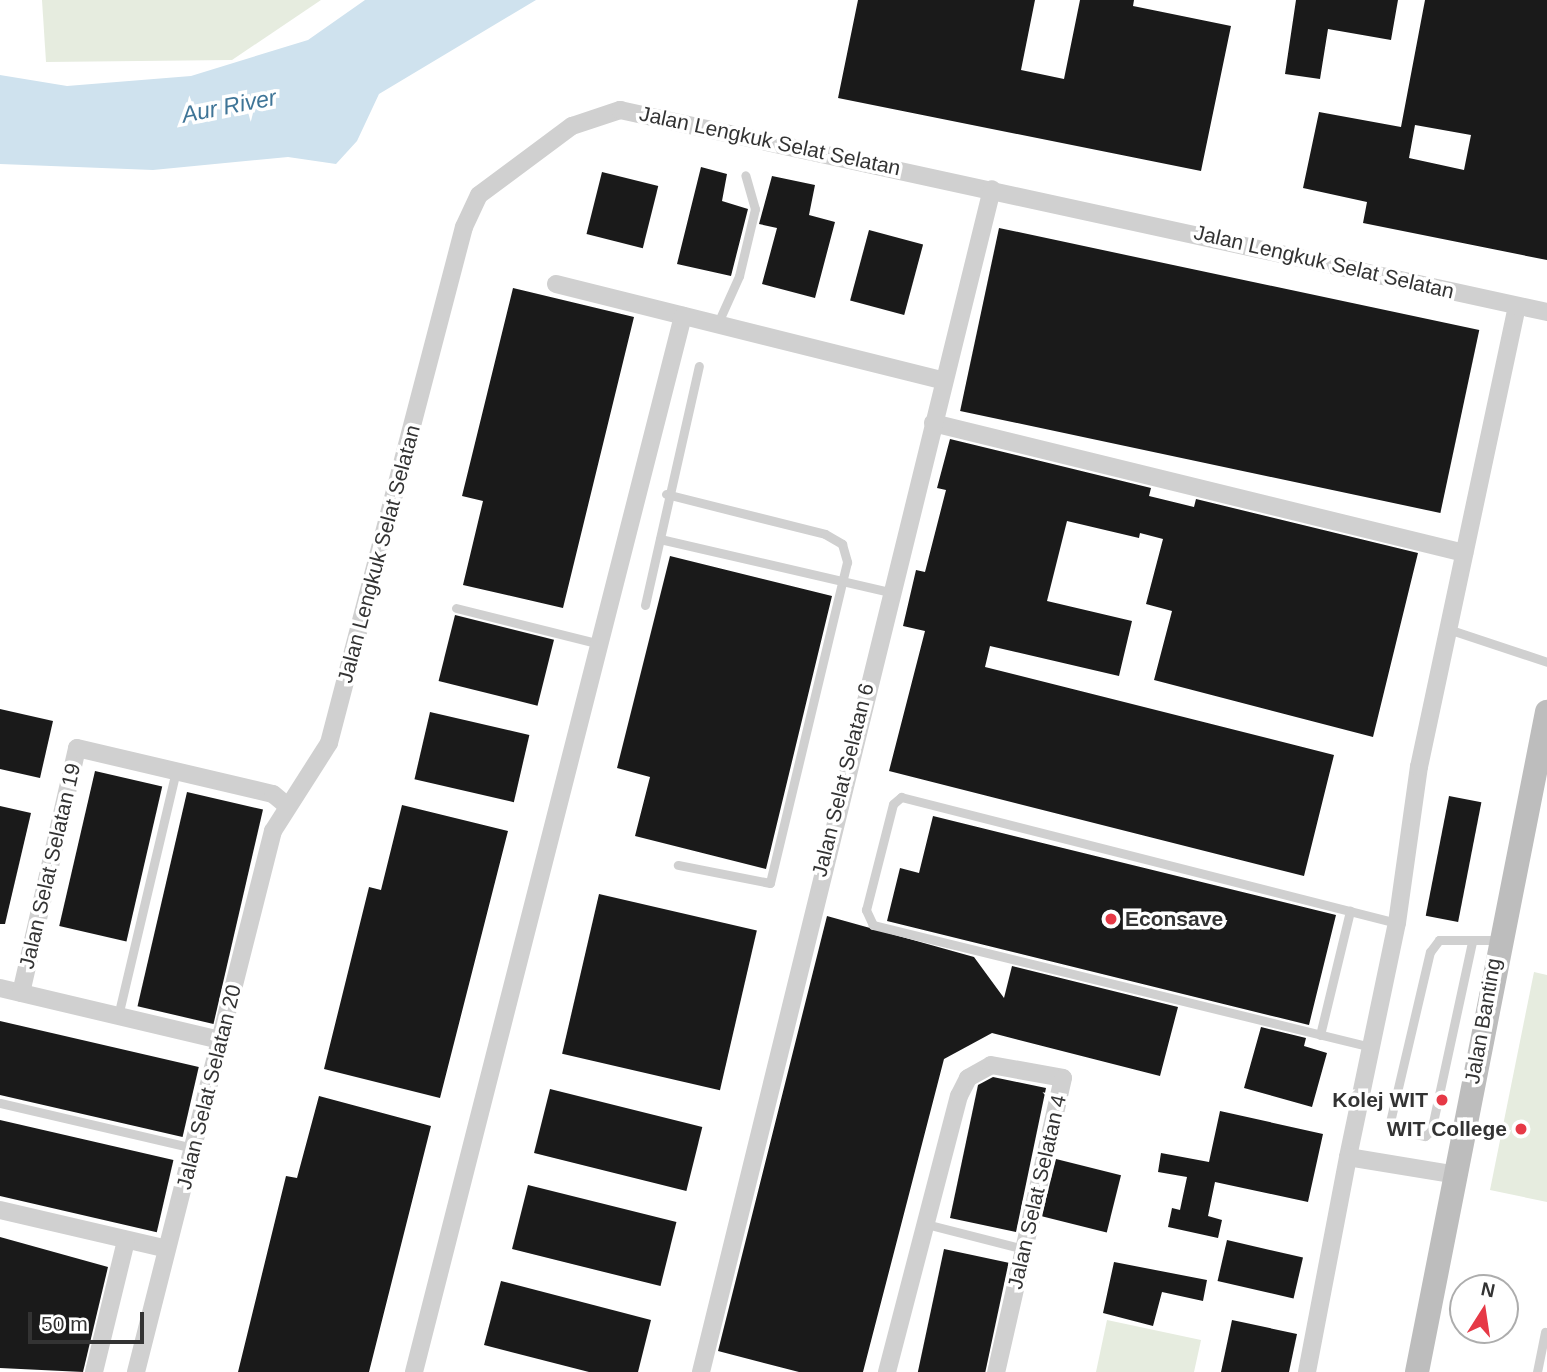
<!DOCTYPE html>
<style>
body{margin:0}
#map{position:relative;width:1547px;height:1372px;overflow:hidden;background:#fff;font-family:Helvetica,sans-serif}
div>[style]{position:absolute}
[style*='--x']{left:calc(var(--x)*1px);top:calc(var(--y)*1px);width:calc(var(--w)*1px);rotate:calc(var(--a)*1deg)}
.green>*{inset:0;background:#e6ecdf}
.water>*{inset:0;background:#cfe2ee}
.building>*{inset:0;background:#1a1a1a;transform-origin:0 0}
.lane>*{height:9px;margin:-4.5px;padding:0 4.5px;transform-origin:4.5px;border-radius:4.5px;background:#d0d0d0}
.street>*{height:18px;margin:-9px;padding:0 9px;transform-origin:9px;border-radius:9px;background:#d0d0d0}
.secondary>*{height:24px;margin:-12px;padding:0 12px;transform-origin:12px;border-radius:12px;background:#bdbdbd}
.dots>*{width:19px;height:19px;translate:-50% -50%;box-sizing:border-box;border:4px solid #fff;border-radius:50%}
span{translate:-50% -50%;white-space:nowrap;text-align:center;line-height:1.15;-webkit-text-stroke:7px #fff;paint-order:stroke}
.street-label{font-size:21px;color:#333}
.poi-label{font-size:21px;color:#333;font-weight:700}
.left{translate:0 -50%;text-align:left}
.right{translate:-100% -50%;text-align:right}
.water-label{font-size:23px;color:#3f7597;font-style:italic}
.north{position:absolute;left:1449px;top:1274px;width:70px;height:70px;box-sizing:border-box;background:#fff;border:2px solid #adadad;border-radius:50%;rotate:12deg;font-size:19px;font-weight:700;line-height:28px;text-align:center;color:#333}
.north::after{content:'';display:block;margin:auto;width:24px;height:32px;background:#e63946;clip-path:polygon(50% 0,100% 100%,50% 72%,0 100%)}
.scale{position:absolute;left:28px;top:1312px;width:116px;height:32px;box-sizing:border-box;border:4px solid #333;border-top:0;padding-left:9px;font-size:21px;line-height:24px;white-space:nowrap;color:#333;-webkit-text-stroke:5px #fff;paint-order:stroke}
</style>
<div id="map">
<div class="green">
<div style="clip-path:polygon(42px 0,321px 0,232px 60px,46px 62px)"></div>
<div style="clip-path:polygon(1534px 972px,1547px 975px,1547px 1202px,1490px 1190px)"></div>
<div style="clip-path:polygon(1107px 1320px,1201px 1340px,1194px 1372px,1096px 1372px)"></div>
</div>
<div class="water">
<div style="clip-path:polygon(365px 0,536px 0,379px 94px,357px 141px,336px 164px,288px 157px,153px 170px,0 164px,0 75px,67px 86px,191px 76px,308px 40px)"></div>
</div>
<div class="building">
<div style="clip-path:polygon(858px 0,1035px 0,1021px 70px,1064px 79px,1080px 0,1134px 0,1133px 6px,1231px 26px,1201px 171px,838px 98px)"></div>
<div style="clip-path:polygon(1296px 0,1398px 0,1391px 40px,1328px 29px,1320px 79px,1285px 74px)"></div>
<div style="clip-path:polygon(evenodd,1425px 0,1547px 0,1547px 260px,1363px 223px,1367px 202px,1303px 188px,1319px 112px,1401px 127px,1425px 0,1415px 125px,1471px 135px,1464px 170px,1409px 158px,1415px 125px)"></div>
<div style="clip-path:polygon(701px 167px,727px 174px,722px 201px,748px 209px,731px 276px,677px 264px)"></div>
<div style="left:602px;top:172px;width:58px;height:64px;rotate:14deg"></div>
<div style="clip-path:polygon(772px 176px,815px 185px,809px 215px,835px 222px,815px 298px,762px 284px,777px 228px,759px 224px)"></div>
<div style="left:999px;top:228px;width:491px;height:187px;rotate:12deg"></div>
<div style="left:869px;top:230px;width:56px;height:73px;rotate:15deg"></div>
<div style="clip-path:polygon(513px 288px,634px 317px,563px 608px,463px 585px,483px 501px,462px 496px)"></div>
<div style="clip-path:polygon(950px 439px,1151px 488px,1149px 496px,1194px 507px,1196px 499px,1418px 553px,1373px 737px,1154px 680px,1172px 611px,1146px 604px,1163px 539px,1140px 533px,1139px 538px,1067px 521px,1047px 601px,1132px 621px,1119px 676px,990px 646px,985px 667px,1334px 755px,1304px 876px,889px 771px,925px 631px,903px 626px,916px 570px,925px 572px,946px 490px,937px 488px)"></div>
<div style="clip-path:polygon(670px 556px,832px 596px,766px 869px,635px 836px,650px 777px,617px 768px)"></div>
<div style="left:455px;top:615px;width:102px;height:68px;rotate:14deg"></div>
<div style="clip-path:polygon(0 709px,53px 721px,40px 778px,0 769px)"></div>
<div style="left:430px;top:712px;width:102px;height:69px;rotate:13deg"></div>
<div style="left:95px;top:771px;width:69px;height:159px;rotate:13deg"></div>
<div style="left:187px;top:792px;width:78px;height:220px;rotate:13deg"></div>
<div style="left:1449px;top:796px;width:33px;height:122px;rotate:11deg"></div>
<div style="clip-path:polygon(402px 805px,508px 831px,440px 1098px,324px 1069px,369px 887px,381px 890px)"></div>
<div style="clip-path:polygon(0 806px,31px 813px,5px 924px,0 924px)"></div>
<div style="clip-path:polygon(933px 816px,1336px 915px,1309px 1025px,887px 921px,900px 868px,919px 873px)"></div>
<div style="left:599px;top:894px;width:162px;height:164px;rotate:13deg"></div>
<div style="clip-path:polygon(827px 916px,974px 957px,1004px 998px,1012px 966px,1178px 1007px,1160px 1076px,992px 1033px,944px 1059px,863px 1372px,799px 1372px,718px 1351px)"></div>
<div style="left:0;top:1021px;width:204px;height:72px;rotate:13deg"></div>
<div style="clip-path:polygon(1261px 1027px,1306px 1038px,1304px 1046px,1327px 1053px,1312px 1107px,1244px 1088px)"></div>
<div style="clip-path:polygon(993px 1077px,1046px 1088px,1016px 1232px,950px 1218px,978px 1085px)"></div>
<div style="left:550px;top:1089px;width:157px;height:66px;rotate:14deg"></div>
<div style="clip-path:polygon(319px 1096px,431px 1126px,369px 1372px,238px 1372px,286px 1176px,297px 1178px)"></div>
<div style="clip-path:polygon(1220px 1111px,1323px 1134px,1308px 1202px,1215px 1182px,1208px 1216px,1222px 1220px,1218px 1238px,1168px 1227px,1172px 1208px,1180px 1210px,1187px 1177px,1158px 1172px,1161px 1153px,1209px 1162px)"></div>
<div style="left:0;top:1120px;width:178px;height:74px;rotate:13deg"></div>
<div style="left:1056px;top:1159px;width:67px;height:59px;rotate:14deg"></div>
<div style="left:528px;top:1185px;width:153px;height:66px;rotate:14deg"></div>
<div style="clip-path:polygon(0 1237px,108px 1267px,83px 1372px,0 1368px)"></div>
<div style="left:1227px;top:1240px;width:78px;height:42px;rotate:13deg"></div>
<div style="left:944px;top:1249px;width:66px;height:126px;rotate:12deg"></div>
<div style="clip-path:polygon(1114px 1262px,1207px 1280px,1203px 1301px,1162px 1292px,1153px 1326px,1103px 1313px)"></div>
<div style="clip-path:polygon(501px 1281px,651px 1320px,638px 1372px,589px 1372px,484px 1345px)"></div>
<div style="clip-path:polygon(1232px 1320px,1297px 1334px,1289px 1372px,1221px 1372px)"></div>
</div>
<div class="lane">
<div style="--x:717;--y:325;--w:54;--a:-65.8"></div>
<div style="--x:739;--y:276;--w:69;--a:-76.6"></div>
<div style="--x:755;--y:209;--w:35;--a:-106"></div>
<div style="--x:666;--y:494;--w:164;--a:14.1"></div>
<div style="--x:825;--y:534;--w:20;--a:30"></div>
<div style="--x:842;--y:544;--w:19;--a:74"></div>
<div style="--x:847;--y:562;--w:330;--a:103.5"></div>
<div style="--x:770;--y:883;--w:94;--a:-168.9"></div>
<div style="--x:660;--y:539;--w:235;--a:13"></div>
<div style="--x:645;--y:605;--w:245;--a:-77.3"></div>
<div style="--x:456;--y:608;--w:148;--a:14"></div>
<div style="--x:1448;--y:629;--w:104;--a:18.4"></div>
<div style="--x:1472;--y:942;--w:193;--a:102.2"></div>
<div style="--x:1431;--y:1131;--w:8;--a:140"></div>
<div style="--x:1425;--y:1136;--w:31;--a:-169"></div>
<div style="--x:1395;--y:1130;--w:9;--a:-122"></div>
<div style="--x:1390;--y:1122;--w:175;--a:-76.8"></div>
<div style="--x:1430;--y:952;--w:15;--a:-53"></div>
<div style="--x:1439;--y:940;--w:59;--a:0"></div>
<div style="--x:118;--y:1016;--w:252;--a:-76.7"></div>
<div style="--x:1320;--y:1035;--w:128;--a:-76.4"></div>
<div style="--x:1367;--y:1046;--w:509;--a:-166.24"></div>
<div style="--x:873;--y:925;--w:17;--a:-115"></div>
<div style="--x:866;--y:910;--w:109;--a:-75.7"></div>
<div style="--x:893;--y:804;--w:11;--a:-41"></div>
<div style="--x:901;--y:797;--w:512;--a:14.25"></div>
<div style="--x:0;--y:1103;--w:199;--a:13.1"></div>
<div style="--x:926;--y:1224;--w:101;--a:14.3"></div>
<div style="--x:1537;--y:1372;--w:41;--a:-78.7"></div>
</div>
<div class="street">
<div style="--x:556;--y:284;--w:400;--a:14"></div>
<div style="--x:933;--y:423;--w:547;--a:13.76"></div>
<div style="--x:0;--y:988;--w:226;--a:13.3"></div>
<div style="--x:21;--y:993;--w:251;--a:-77.1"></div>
<div style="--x:77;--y:748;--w:201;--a:13.2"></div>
<div style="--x:273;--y:794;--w:17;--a:40"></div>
<div style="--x:1348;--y:1157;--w:239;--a:-78.2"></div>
<div style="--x:1397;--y:923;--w:158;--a:-82"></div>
<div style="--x:1419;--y:767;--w:471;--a:-78"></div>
<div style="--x:0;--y:1210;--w:171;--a:13.1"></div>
<div style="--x:94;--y:1372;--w:135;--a:-76.3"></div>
<div style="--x:136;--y:1372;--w:558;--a:-75.79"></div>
<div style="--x:273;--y:831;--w:104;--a:-57.5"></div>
<div style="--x:329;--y:743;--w:533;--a:-75.34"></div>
<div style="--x:464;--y:227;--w:35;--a:-65"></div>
<div style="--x:479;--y:195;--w:116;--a:-36.6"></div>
<div style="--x:572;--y:126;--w:51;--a:-18.4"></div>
<div style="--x:620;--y:110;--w:949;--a:12.29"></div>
<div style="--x:414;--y:1372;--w:1090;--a:-75.71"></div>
<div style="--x:701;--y:1372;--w:1218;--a:-76.18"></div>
<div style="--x:887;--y:1372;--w:285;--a:-75.4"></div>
<div style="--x:959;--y:1096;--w:20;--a:-63"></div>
<div style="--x:968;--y:1078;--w:26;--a:-29"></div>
<div style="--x:991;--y:1065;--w:73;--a:10.2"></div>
<div style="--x:1063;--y:1078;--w:302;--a:102.8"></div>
<div style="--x:1307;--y:1372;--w:219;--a:-79.2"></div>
<div style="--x:1348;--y:1157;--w:110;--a:9.4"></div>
</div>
<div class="secondary">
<div style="--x:1417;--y:1372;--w:673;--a:-78.86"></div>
</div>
<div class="dots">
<div style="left:1111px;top:919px;background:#e63946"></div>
<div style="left:1442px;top:1100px;background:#e63946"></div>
<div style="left:1521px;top:1129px;background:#e63946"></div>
</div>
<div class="street-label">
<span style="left:770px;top:141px;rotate:12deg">Jalan Lengkuk Selat Selatan</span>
<span style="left:1324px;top:262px;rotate:13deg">Jalan Lengkuk Selat Selatan</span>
<span style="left:379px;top:554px;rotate:-75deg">Jalan Lengkuk Selat Selatan</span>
<span style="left:843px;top:780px;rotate:-76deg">Jalan Selat Selatan 6</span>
<span style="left:50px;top:866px;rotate:-77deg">Jalan Selat Selatan 19</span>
<span style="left:1483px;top:1021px;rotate:-80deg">Jalan Banting</span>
<span style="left:209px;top:1087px;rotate:-76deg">Jalan Selat Selatan 20</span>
<span style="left:1037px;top:1192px;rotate:-77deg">Jalan Selat Selatan 4</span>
</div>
<div class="poi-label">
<span class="left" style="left:1125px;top:919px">Econsave</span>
<span class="right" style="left:1428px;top:1100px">Kolej WIT</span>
<span class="right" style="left:1507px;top:1129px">WIT College</span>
</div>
<div class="water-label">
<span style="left:229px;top:106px;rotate:-11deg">Aur River</span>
</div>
<div class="north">N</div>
<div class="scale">50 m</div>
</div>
